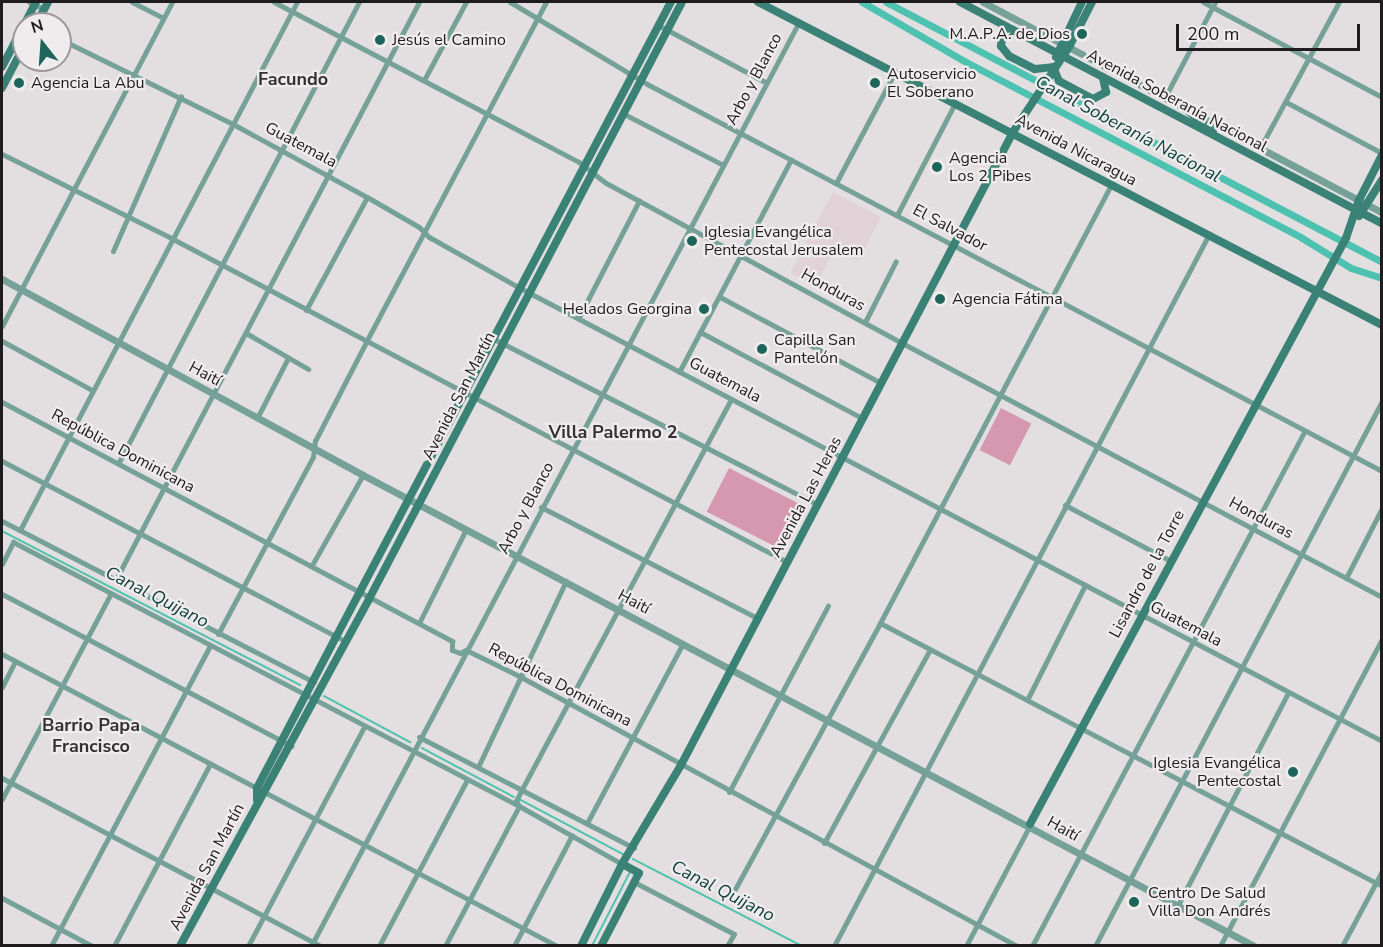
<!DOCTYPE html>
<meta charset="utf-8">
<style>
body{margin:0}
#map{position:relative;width:1383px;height:947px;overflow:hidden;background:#e3dee0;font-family:"Nunito Sans",sans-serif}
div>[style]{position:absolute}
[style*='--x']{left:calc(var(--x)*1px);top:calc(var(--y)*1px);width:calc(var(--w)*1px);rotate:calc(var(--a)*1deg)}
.built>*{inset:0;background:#e0d2d7}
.green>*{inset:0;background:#d598af;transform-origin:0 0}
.stream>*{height:1.5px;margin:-0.75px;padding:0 0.75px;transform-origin:0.75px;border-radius:0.75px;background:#4ec2b0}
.canal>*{height:7px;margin:-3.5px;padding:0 3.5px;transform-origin:3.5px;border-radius:3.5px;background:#4ec2b0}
.minor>*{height:5px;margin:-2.5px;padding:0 2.5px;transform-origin:2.5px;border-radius:2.5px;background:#76a198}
.tertiary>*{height:7px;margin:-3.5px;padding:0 3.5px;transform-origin:3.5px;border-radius:3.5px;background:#76a198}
.secondary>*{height:8px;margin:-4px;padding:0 4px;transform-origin:4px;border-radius:4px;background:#3b8276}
.dots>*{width:16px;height:16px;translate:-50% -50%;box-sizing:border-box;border:3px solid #f0ebed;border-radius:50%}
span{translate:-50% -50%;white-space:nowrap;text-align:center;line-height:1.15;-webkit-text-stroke:4.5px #f0ebed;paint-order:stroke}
.poi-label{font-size:16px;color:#1e1c1d}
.right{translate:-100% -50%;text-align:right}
.left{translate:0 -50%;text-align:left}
.street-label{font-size:16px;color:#1e1c1d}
.neighbourhood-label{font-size:18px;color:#353132;font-weight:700}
.water-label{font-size:18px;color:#0f433c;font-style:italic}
.frame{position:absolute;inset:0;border:3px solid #1e1c1d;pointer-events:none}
.north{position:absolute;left:12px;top:12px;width:60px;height:60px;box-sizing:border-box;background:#f0ebed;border:2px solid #9c989a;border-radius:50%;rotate:343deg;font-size:16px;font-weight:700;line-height:24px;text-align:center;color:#1e1c1d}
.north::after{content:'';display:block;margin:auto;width:21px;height:27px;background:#1d655b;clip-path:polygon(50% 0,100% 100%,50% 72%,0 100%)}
.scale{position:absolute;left:1176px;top:24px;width:184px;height:27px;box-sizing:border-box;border:3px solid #1e1c1d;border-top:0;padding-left:8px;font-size:18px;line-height:21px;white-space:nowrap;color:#1e1c1d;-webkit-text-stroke:4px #f0ebed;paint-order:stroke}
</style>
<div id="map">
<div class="built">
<div style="clip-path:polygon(833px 192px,881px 217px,858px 261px,835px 249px,815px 286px,790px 273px)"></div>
</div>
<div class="green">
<div style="left:1001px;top:408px;width:34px;height:47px;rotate:27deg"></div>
<div style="left:729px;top:468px;width:82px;height:49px;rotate:27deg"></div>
</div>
<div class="stream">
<div style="--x:2;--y:531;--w:336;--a:27.3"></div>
<div style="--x:324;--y:696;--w:98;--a:28.1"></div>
<div style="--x:422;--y:748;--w:104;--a:28"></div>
<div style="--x:519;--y:799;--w:118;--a:27.9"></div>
<div style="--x:633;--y:859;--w:190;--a:27.2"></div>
<div style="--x:592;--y:946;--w:83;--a:-62.8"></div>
</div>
<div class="canal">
<div style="--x:862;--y:2;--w:120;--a:30"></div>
<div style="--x:966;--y:62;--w:379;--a:27.6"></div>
<div style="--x:1302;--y:238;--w:57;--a:31.5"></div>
<div style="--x:1351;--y:268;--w:33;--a:18"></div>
<div style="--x:886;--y:2;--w:560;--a:27.66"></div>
</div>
<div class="minor">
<div style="--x:29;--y:2;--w:17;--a:25"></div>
<div style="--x:132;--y:2;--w:35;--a:27"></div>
<div style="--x:274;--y:2;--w:344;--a:27.7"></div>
<div style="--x:579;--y:162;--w:34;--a:38"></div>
<div style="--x:606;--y:183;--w:336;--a:28.4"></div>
<div style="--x:902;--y:343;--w:543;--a:27.89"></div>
<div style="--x:510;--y:2;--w:160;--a:30.9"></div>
<div style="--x:647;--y:84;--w:831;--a:27.77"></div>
<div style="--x:1203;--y:2;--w:203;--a:28"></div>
<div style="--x:658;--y:25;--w:123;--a:28"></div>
<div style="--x:60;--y:39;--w:191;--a:26.2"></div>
<div style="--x:231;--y:123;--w:155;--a:28.6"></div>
<div style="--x:367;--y:197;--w:60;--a:30"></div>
<div style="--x:419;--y:227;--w:14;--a:45"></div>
<div style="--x:429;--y:237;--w:104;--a:29.3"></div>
<div style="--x:520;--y:288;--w:974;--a:27.72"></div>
<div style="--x:424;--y:80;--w:89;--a:-61.7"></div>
<div style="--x:1165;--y:97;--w:107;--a:-62.2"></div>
<div style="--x:1286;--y:102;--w:109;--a:28"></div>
<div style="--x:622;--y:113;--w:114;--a:27.2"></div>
<div style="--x:1260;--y:148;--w:166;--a:-61.6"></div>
<div style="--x:2;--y:154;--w:189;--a:26.4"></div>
<div style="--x:171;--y:238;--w:696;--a:27.74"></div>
<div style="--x:836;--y:183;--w:126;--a:-62"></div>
<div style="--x:897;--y:215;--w:126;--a:-62.6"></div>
<div style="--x:113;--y:251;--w:169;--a:-66.3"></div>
<div style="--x:720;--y:297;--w:183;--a:28.1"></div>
<div style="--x:306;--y:310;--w:128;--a:-61.6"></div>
<div style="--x:579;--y:317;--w:131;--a:-62.7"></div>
<div style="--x:865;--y:322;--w:68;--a:-63.1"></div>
<div style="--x:2;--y:326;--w:366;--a:-62.3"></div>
<div style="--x:700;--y:332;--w:183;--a:28"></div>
<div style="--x:246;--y:333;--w:72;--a:30.1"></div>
<div style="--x:494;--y:339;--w:363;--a:27.1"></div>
<div style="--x:2;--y:341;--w:100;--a:28.6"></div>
<div style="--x:679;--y:372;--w:240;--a:-62.2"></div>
<div style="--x:2;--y:402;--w:510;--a:27.97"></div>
<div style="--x:452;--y:641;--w:9;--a:90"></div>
<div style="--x:452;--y:650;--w:9;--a:21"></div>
<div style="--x:460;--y:653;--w:7;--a:-27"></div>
<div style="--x:466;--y:650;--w:59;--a:26.1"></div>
<div style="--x:519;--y:676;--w:566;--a:28.47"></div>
<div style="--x:257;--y:418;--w:68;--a:-62.7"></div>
<div style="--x:2;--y:461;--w:387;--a:27.7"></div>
<div style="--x:119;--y:462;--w:519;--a:-62.45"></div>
<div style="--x:1065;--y:505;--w:118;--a:27.9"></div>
<div style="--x:541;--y:507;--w:243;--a:27.2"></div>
<div style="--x:2;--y:521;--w:351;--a:27.3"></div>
<div style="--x:20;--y:530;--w:596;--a:-62.32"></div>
<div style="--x:2;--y:564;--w:25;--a:-63"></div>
<div style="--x:13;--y:542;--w:571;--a:27.55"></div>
<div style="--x:519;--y:806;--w:118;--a:29.4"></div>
<div style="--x:312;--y:565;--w:103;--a:-60.5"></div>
<div style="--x:1346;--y:578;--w:79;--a:-62.8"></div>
<div style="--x:116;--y:579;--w:652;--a:-62.29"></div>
<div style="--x:2;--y:594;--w:327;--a:27.7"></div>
<div style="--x:419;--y:623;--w:105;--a:-63.4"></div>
<div style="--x:880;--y:623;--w:567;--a:27.65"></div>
<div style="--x:218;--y:634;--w:201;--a:-61.8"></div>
<div style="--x:313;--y:457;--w:16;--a:-83"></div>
<div style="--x:315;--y:441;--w:111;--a:-62.7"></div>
<div style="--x:366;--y:342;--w:385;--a:-62.1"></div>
<div style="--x:2;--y:654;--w:627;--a:27.75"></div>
<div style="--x:2;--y:687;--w:29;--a:-63"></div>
<div style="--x:1027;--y:700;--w:129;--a:-63.2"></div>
<div style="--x:419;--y:737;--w:242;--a:27.3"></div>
<div style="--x:478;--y:767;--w:206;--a:-64.7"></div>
<div style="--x:2;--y:778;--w:361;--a:27.8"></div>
<div style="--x:729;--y:792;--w:211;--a:-62"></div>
<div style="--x:2;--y:799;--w:231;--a:-62.1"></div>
<div style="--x:587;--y:823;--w:204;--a:-61.9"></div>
<div style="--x:824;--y:843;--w:221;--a:-61.3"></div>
<div style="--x:636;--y:883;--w:110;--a:27.5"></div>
<div style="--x:734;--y:934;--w:14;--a:120"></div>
<div style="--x:734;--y:891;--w:305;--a:-61.4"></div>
<div style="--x:880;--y:623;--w:497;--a:-62.2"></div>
<div style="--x:2;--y:898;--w:102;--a:28.1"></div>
<div style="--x:1178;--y:905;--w:239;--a:-62.6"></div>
<div style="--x:51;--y:946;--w:338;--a:-62.1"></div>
<div style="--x:114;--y:946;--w:206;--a:-62.2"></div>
<div style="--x:248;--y:946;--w:248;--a:-62.1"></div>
<div style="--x:311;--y:946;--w:1045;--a:-62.16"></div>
<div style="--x:379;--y:946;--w:188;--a:-62.1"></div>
<div style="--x:445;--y:946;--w:158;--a:-62.1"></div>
<div style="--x:519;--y:806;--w:6;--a:-121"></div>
<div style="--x:516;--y:801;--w:13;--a:-63"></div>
<div style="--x:522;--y:789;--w:442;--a:-61.8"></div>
<div style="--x:514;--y:946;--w:125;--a:-62.4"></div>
<div style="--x:834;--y:946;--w:805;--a:-62.22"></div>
<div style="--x:966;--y:946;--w:137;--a:-62.1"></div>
<div style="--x:1032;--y:946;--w:582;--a:-62.11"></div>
<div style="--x:1095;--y:946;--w:616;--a:-62.23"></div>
<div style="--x:1220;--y:946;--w:347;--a:-62.2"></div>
<div style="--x:1342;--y:946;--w:85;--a:-61.9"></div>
</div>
<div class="tertiary">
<div style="--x:983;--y:2;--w:451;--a:27.8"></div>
<div style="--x:2;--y:279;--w:411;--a:28.5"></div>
<div style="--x:363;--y:475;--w:1008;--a:27.86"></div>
</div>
<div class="secondary">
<div style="--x:758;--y:2;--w:703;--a:27.37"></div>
<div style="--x:960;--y:2;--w:477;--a:27.7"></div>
<div style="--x:36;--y:24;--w:25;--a:-61"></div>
<div style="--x:1013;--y:30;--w:14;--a:141"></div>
<div style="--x:1002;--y:39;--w:7;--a:98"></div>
<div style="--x:1001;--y:46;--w:13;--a:51"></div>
<div style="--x:1009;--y:56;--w:29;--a:27"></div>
<div style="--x:1035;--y:69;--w:18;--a:-6"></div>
<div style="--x:1053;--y:67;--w:15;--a:67"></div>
<div style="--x:1059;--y:81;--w:38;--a:28"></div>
<div style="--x:1093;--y:99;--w:15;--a:-28"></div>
<div style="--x:1106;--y:92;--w:14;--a:-102"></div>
<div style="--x:1056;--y:57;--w:61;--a:-64.7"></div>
<div style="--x:2;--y:67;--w:73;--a:-62.4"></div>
<div style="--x:2;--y:88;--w:47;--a:-62.4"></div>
<div style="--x:1182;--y:106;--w:40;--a:40"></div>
<div style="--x:1359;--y:216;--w:43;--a:-57.4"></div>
<div style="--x:257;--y:800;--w:12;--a:-90"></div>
<div style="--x:257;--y:788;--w:170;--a:-62.4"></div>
<div style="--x:336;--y:637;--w:718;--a:-62.19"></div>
<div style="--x:1030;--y:824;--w:666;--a:-61.66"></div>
<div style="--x:1346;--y:238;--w:40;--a:-71.1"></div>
<div style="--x:1359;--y:200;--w:51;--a:-62.9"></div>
<div style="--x:180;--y:946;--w:395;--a:-61.4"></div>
<div style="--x:369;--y:599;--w:674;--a:-62.33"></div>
<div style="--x:581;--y:946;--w:92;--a:-63.4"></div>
<div style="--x:622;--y:864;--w:115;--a:-59.2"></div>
<div style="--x:681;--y:765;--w:715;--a:-62.32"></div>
<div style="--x:1013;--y:132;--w:102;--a:-56.6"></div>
<div style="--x:1069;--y:47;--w:51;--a:-62.9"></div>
<div style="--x:601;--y:946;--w:82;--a:-62.5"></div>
<div style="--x:639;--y:873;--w:19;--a:-152"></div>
</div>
<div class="dots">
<div style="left:1082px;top:34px;background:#1d655b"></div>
<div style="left:380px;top:40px;background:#1d655b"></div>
<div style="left:19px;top:83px;background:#1d655b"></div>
<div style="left:875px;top:83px;background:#1d655b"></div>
<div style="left:937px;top:167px;background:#1d655b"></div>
<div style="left:692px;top:241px;background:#1d655b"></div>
<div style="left:940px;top:299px;background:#1d655b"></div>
<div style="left:704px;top:309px;background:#1d655b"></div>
<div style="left:762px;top:349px;background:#1d655b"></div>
<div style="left:1293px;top:772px;background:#1d655b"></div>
<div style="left:1134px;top:902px;background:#1d655b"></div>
</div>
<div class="poi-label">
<span class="right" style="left:1070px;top:34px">M.A.P.A. de Dios</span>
<span class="left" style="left:392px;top:40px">Jesús el Camino</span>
<span class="left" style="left:887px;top:83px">Autoservicio<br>El Soberano</span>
<span class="left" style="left:31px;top:83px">Agencia La Abu</span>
<span class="left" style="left:949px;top:167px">Agencia<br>Los 2 Pibes</span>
<span class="left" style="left:704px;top:241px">Iglesia Evangélica<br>Pentecostal Jerusalem</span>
<span class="left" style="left:952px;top:299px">Agencia Fátima</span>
<span class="right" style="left:692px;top:309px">Helados Georgina</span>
<span class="left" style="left:774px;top:349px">Capilla San<br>Pantelón</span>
<span class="right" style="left:1281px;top:772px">Iglesia Evangélica<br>Pentecostal</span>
<span class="left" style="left:1148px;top:902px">Centro De Salud<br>Villa Don Andrés</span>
</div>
<div class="street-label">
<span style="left:754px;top:79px;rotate:-62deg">Arbo y Blanco</span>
<span style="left:1177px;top:101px;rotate:28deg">Avenida Soberanía Nacional</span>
<span style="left:301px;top:145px;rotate:28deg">Guatemala</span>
<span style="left:1076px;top:150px;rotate:28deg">Avenida Nicaragua</span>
<span style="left:950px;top:228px;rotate:28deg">El Salvador</span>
<span style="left:833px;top:290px;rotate:29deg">Honduras</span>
<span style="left:205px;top:374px;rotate:28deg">Haití</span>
<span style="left:725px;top:380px;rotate:28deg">Guatemala</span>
<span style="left:459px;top:396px;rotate:-63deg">Avenida San Martín</span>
<span style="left:123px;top:451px;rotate:28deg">República Dominicana</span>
<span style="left:806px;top:497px;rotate:-62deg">Avenida Las Heras</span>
<span style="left:526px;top:508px;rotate:-62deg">Arbo y Blanco</span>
<span style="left:1261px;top:518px;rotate:28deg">Honduras</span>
<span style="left:1147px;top:574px;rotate:-62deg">Lisandro de la Torre</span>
<span style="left:634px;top:602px;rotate:28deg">Haití</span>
<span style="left:1186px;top:624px;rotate:28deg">Guatemala</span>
<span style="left:560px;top:685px;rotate:28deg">República Dominicana</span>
<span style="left:1063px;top:829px;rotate:29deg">Haití</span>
<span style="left:207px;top:867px;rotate:-62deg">Avenida San Martín</span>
</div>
<div class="neighbourhood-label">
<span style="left:293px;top:79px">Facundo</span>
<span style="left:613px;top:432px">Villa Palermo 2</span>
<span style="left:91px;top:736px">Barrio Papa<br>Francisco</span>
</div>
<div class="water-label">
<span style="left:1128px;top:129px;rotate:28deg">Canal Soberanía Nacional</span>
<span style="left:157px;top:597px;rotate:27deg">Canal Quijano</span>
<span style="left:723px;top:891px;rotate:27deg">Canal Quijano</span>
</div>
<div class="frame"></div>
<div class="north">N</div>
<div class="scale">200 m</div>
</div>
